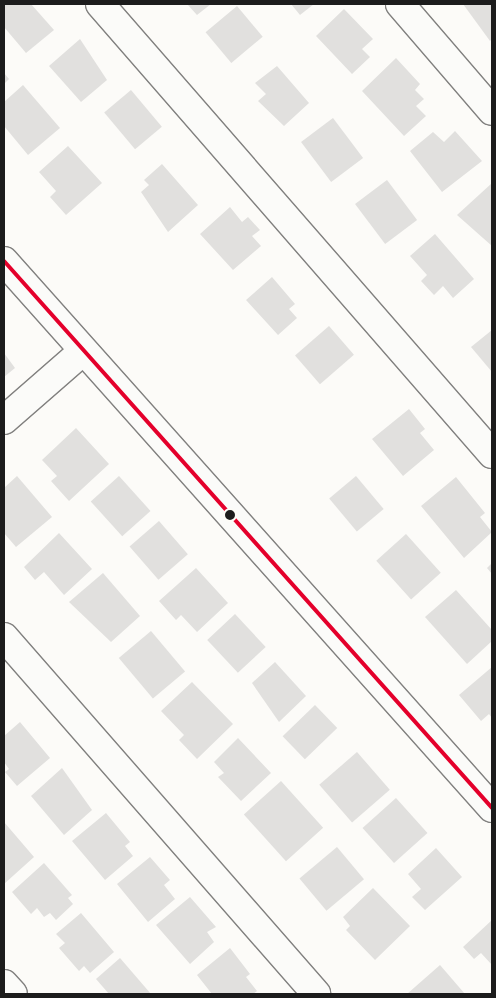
<!DOCTYPE html>
<style>
body{margin:0}
#map{position:relative;width:496px;height:998px;overflow:hidden;background:#fcfbf8;font-family:"Playpen Sans",sans-serif}
div>[style]{position:absolute}
[style*='--x']{left:calc(var(--x)*1px);top:calc(var(--y)*1px);width:calc(var(--w)*1px);rotate:calc(var(--a)*1deg)}
.building>*{inset:0;background:#e1e0de;transform-origin:0 0}
.roads{filter:drop-shadow(1px 0 #81807f) drop-shadow(-1px 0 #81807f) drop-shadow(0 1px #81807f) drop-shadow(0 -1px #81807f)}
.minor>*{height:28px;margin:-14px;padding:0 14px;transform-origin:14px;border-radius:14px;background:#fbfbf9}
.bus-1>*{height:4px;margin:-2px;padding:0 2px;transform-origin:2px;border-radius:2px;background:#e4002b}
.dots>*{width:14px;height:14px;translate:-50% -50%;box-sizing:border-box;border:2px solid #fdfcf7;border-radius:50%}
span{translate:-50% -50%;white-space:nowrap;text-align:center;line-height:1.15;-webkit-text-stroke:5px #fdfcf7;paint-order:stroke}
.frame{position:absolute;inset:0;border:5px solid #1c1c1c;pointer-events:none}
</style>
<div id="map">
<div class="building">
<div style="clip-path:polygon(4px 4px,31px 4px,54px 30px,26px 53px,4px 27px)"></div>
<div style="clip-path:polygon(187px 4px,211px 4px,197px 15px)"></div>
<div style="clip-path:polygon(291px 4px,314px 4px,300px 15px)"></div>
<div style="clip-path:polygon(463px 4px,492px 4px,492px 39px,490px 41px)"></div>
<div style="left:237px;top:6px;width:40px;height:41px;rotate:50deg"></div>
<div style="clip-path:polygon(344px 9px,373px 39px,362px 49px,370px 57px,352px 74px,316px 36px)"></div>
<div style="clip-path:polygon(80px 39px,107px 80px,81px 102px,49px 66px)"></div>
<div style="clip-path:polygon(396px 58px,420px 84px,415px 90px,424px 99px,416px 106px,426px 116px,404px 136px,362px 91px)"></div>
<div style="clip-path:polygon(277px 66px,309px 103px,284px 126px,258px 101px,266px 94px,255px 83px)"></div>
<div style="clip-path:polygon(4px 73px,9px 79px,4px 84px)"></div>
<div style="clip-path:polygon(23px 85px,60px 128px,28px 155px,4px 126px,4px 102px)"></div>
<div style="left:131px;top:90px;width:48px;height:35px;rotate:50deg"></div>
<div style="left:333px;top:118px;width:50px;height:40px;rotate:53deg"></div>
<div style="clip-path:polygon(455px 131px,482px 161px,442px 192px,410px 151px,433px 132px,444px 142px)"></div>
<div style="clip-path:polygon(68px 146px,102px 183px,66px 215px,50px 197px,56px 191px,39px 172px)"></div>
<div style="clip-path:polygon(162px 164px,198px 205px,168px 232px,141px 192px,149px 185px,144px 180px)"></div>
<div style="left:387px;top:180px;width:50px;height:40px;rotate:53deg"></div>
<div style="clip-path:polygon(492px 183px,492px 246px,457px 215px)"></div>
<div style="clip-path:polygon(230px 207px,242px 222px,248px 217px,260px 230px,252px 236px,261px 246px,233px 270px,200px 234px)"></div>
<div style="clip-path:polygon(435px 234px,474px 279px,453px 298px,443px 286px,434px 295px,421px 281px,427px 275px,410px 256px)"></div>
<div style="clip-path:polygon(272px 277px,295px 304px,289px 309px,297px 318px,278px 335px,246px 300px)"></div>
<div style="left:329px;top:326px;width:38px;height:45px;rotate:49deg"></div>
<div style="clip-path:polygon(492px 330px,492px 372px,471px 347px)"></div>
<div style="clip-path:polygon(4px 353px,15px 368px,4px 377px)"></div>
<div style="clip-path:polygon(409px 409px,425px 429px,420px 433px,434px 450px,403px 476px,372px 439px)"></div>
<div style="clip-path:polygon(76px 428px,109px 464px,69px 501px,51px 481px,57px 476px,42px 460px)"></div>
<div style="clip-path:polygon(17px 476px,52px 517px,16px 547px,4px 533px,4px 488px)"></div>
<div style="left:119px;top:476px;width:47px;height:38px;rotate:48deg"></div>
<div style="left:356px;top:476px;width:43px;height:35px;rotate:50deg"></div>
<div style="clip-path:polygon(456px 477px,485px 513px,480px 517px,492px 532px,464px 558px,421px 506px)"></div>
<div style="left:159px;top:521px;width:44px;height:39px;rotate:49deg"></div>
<div style="clip-path:polygon(59px 533px,92px 569px,64px 595px,44px 572px,35px 580px,24px 567px)"></div>
<div style="left:406px;top:534px;width:52px;height:40px;rotate:48deg"></div>
<div style="clip-path:polygon(492px 563px,492px 574px,487px 568px)"></div>
<div style="clip-path:polygon(196px 568px,228px 603px,197px 632px,181px 615px,176px 620px,159px 601px)"></div>
<div style="clip-path:polygon(103px 573px,140px 616px,111px 642px,69px 602px)"></div>
<div style="clip-path:polygon(456px 590px,492px 630px,492px 641px,467px 664px,425px 617px)"></div>
<div style="left:235px;top:614px;width:45px;height:38px;rotate:47deg"></div>
<div style="left:151px;top:631px;width:53px;height:42px;rotate:50deg"></div>
<div style="clip-path:polygon(275px 662px,306px 696px,279px 722px,252px 683px)"></div>
<div style="clip-path:polygon(492px 667px,492px 718px,489px 714px,481px 721px,459px 695px)"></div>
<div style="clip-path:polygon(192px 682px,233px 724px,197px 759px,179px 740px,184px 735px,161px 711px)"></div>
<div style="left:315px;top:705px;width:32px;height:45px;rotate:46deg"></div>
<div style="clip-path:polygon(20px 722px,50px 758px,17px 786px,5px 772px,9px 769px,4px 762px,4px 736px)"></div>
<div style="clip-path:polygon(238px 738px,271px 773px,241px 801px,218px 777px,224px 773px,214px 762px)"></div>
<div style="left:357px;top:752px;width:50px;height:50px;rotate:49deg"></div>
<div style="clip-path:polygon(62px 768px,92px 810px,64px 835px,31px 796px)"></div>
<div style="left:281px;top:781px;width:63px;height:50px;rotate:48deg"></div>
<div style="left:396px;top:798px;width:47px;height:45px;rotate:48deg"></div>
<div style="clip-path:polygon(106px 813px,130px 842px,125px 846px,133px 856px,105px 880px,72px 841px)"></div>
<div style="clip-path:polygon(4px 822px,34px 857px,4px 884px)"></div>
<div style="left:337px;top:847px;width:42px;height:49px;rotate:50deg"></div>
<div style="clip-path:polygon(436px 848px,462px 877px,425px 910px,412px 897px,421px 889px,408px 874px)"></div>
<div style="clip-path:polygon(150px 857px,170px 880px,164px 885px,175px 899px,148px 922px,117px 884px)"></div>
<div style="clip-path:polygon(44px 863px,72px 895px,68px 898px,73px 904px,56px 920px,50px 913px,44px 917px,37px 908px,31px 914px,12px 892px)"></div>
<div style="clip-path:polygon(373px 888px,410px 926px,375px 960px,346px 930px,350px 926px,343px 917px)"></div>
<div style="clip-path:polygon(190px 897px,216px 927px,207px 932px,214px 942px,190px 964px,156px 925px)"></div>
<div style="clip-path:polygon(81px 913px,114px 952px,90px 973px,84px 966px,79px 971px,59px 948px,65px 943px,56px 934px)"></div>
<div style="clip-path:polygon(492px 920px,492px 965px,481px 953px,474px 959px,463px 947px)"></div>
<div style="clip-path:polygon(230px 948px,250px 974px,246px 977px,257px 991px,253px 994px,212px 994px,197px 975px)"></div>
<div style="clip-path:polygon(120px 958px,151px 994px,109px 994px,96px 979px)"></div>
<div style="clip-path:polygon(440px 965px,465px 994px,407px 994px)"></div>
</div>
<div class="roads">
<div class="minor">
<div style="--x:100;--y:4;--w:597;--a:48.94"></div>
<div style="--x:400;--y:4;--w:141;--a:49.3"></div>
<div style="--x:4;--y:261;--w:733;--a:48.26"></div>
<div style="--x:4;--y:420;--w:103;--a:-41.1"></div>
<div style="--x:4;--y:637;--w:474;--a:48.8"></div>
<div style="--x:4;--y:984;--w:13;--a:48"></div>
</div>
</div>
<div class="bus-1">
<div style="--x:4;--y:261;--w:733;--a:48.26"></div>
</div>
<div class="dots">
<div style="left:230px;top:515px;background:#1c1c1c"></div>
</div>
<div class="frame"></div>
</div>
